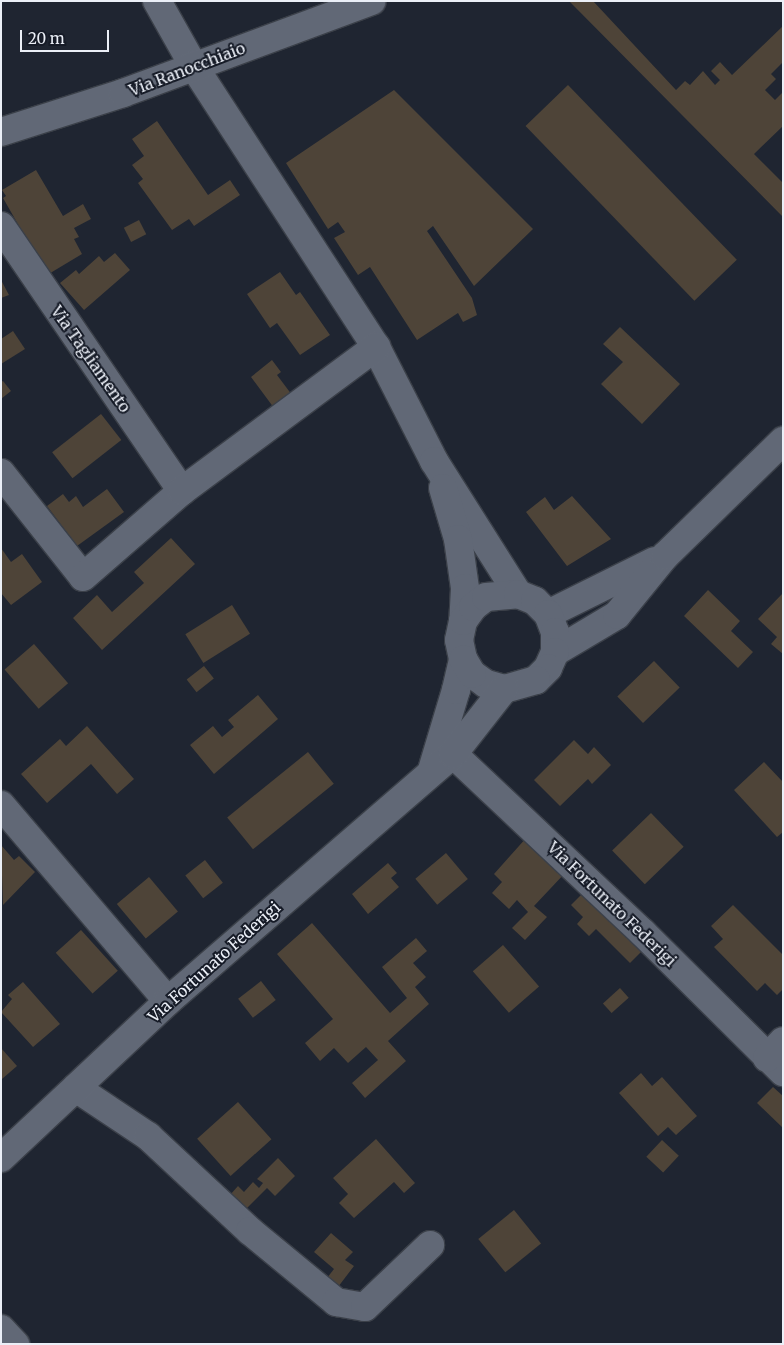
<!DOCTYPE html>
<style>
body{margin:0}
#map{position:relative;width:784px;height:1345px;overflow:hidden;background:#1f2531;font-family:Merriweather,serif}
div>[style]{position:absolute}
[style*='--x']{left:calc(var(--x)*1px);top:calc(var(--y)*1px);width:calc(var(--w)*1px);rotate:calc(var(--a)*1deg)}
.building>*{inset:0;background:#4e4438;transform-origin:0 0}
.roads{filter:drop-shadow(1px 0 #3b4049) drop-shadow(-1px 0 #3b4049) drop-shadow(0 1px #3b4049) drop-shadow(0 -1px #3b4049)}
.minor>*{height:28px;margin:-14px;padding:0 14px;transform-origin:14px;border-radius:14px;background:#616876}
span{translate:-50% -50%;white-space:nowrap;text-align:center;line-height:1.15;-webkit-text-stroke:4px #161b27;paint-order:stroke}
.street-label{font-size:16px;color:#ebeff7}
.frame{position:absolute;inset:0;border:2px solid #ebeff7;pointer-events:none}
.scale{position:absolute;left:20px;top:30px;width:89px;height:22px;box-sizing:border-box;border:2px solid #ebeff7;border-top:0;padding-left:6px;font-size:15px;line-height:18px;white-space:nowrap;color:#ebeff7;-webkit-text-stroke:4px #161b27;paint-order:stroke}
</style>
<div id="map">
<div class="building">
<div style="clip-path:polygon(569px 1px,593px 1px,676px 90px,685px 81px,690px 85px,703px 71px,715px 85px,720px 80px,711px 71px,720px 62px,732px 75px,783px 26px,783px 62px,771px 74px,776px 79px,765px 90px,775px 100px,783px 92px,783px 126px,754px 154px,783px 183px,783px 217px)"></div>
<div style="left:568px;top:85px;width:243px;height:59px;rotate:46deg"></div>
<div style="clip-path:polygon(394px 90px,533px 229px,474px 286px,433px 226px,427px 231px,472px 298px,477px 315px,463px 322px,458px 313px,417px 340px,370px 267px,358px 275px,334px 238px,345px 232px,338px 222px,328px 229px,286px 163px)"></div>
<div style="clip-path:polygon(157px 121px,208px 195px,230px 180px,240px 195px,194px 226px,189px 219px,172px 230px,138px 183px,143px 179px,132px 165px,144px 156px,132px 139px)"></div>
<div style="clip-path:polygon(36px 170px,63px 216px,83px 204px,91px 219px,74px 228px,79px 237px,74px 239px,82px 254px,47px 275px,3px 198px,6px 196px,2px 190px)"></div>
<div style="left:139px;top:220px;width:16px;height:17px;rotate:63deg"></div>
<div style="clip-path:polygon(115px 253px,130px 270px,84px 310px,60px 283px,76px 270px,79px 274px,99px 256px,104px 262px)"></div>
<div style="clip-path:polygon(280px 272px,296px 295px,300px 292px,330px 335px,300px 355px,277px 323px,270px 328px,247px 294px)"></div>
<div style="clip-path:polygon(1px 280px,9px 295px,1px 298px)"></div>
<div style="clip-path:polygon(620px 327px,680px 384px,642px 424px,601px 384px,623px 362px,603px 344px)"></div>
<div style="clip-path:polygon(13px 331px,25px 349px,1px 364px,1px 339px)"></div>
<div style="clip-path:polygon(272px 360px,281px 372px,277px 375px,292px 395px,274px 408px,251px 377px)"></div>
<div style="clip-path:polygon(3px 381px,11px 391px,1px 399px,1px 382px)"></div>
<div style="left:101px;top:414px;width:33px;height:62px;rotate:52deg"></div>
<div style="clip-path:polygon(107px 489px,124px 512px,77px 546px,47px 506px,63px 494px,69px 502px,76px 496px,83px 507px)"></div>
<div style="clip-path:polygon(572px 496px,611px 539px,567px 566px,526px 512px,545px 497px,554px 510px)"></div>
<div style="clip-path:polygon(171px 538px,195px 564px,102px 650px,73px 618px,97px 595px,112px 612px,144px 583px,134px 572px)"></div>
<div style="clip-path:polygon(1px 548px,11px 562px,22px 554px,42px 582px,11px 605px,1px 593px)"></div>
<div style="clip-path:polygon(708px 590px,740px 621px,731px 631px,753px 652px,738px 668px,684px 616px)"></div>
<div style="clip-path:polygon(783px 593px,783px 654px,771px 644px,777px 637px,758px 619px)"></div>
<div style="left:232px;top:605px;width:34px;height:55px;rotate:58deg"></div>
<div style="left:34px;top:644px;width:52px;height:39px;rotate:49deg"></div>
<div style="left:654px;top:661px;width:37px;height:51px;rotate:46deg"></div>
<div style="left:204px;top:666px;width:16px;height:22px;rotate:52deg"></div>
<div style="clip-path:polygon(258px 695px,278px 719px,214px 774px,190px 745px,213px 726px,222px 737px,234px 727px,228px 720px)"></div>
<div style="clip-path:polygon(87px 726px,134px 779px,117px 794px,91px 764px,47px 803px,21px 774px,60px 739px,66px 746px)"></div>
<div style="clip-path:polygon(574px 740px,588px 754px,594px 747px,611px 765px,592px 784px,588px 779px,560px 806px,534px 780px)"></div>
<div style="left:308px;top:752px;width:41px;height:104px;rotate:51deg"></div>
<div style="clip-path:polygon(764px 762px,783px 782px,783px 832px,777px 837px,734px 790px)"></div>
<div style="left:651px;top:813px;width:47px;height:54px;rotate:46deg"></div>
<div style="clip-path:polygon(527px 837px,566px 872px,534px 906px,547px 917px,525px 940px,512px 928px,528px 912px,517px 900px,509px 909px,492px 893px,502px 882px,494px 874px)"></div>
<div style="clip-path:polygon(1px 845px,14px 860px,19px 856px,35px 872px,3px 905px)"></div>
<div style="left:446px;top:853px;width:34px;height:40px;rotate:50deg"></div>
<div style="left:205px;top:860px;width:29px;height:25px;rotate:52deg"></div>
<div style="clip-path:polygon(388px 863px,397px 873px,391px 878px,399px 887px,368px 914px,352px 894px)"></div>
<div style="left:149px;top:877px;width:45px;height:42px;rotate:50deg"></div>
<div style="clip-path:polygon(587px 889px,646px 947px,630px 963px,596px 929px,589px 936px,577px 924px,583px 917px,571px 905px)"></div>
<div style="clip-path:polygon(733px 905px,783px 955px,783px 989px,777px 995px,765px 983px,757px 991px,714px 947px,723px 939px,711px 926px)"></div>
<div style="clip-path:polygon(312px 923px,390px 1013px,407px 998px,382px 967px,416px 938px,427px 951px,413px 963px,426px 977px,415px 987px,429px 1004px,388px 1041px,406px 1061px,365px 1098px,352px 1083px,378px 1060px,366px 1047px,348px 1063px,334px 1048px,320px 1061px,305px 1043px,333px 1019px,277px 954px)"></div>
<div style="left:81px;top:930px;width:55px;height:34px;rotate:48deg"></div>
<div style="left:503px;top:945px;width:55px;height:40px;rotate:49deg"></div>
<div style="left:261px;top:981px;width:24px;height:29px;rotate:52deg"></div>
<div style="clip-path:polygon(23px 982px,60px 1024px,33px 1047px,1px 1012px,12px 999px,8px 995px)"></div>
<div style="left:620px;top:988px;width:13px;height:23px;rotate:48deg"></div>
<div style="clip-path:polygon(1px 1048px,17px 1066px,2px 1079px,1px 1078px)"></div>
<div style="clip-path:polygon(641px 1073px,652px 1086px,662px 1077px,697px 1116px,676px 1135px,668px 1127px,658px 1136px,619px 1093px)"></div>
<div style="clip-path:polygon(773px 1087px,783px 1096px,783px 1128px,757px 1103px)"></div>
<div style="left:238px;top:1102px;width:50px;height:55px;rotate:48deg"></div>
<div style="clip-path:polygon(376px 1139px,415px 1183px,404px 1193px,394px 1182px,354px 1218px,339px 1203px,348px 1194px,333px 1178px)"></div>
<div style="left:662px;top:1140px;width:23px;height:23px;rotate:43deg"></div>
<div style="clip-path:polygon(278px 1158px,295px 1176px,275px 1196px,267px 1188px,246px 1209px,230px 1195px,238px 1186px,244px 1192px,253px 1182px,259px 1188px,263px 1183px,257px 1179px)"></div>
<div style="left:514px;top:1210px;width:43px;height:46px;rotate:51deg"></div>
<div style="clip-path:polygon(331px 1233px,353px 1252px,345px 1260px,354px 1266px,338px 1287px,327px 1278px,334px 1269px,314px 1252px)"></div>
</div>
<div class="roads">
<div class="minor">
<div style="--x:157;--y:1;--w:73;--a:60.6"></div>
<div style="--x:193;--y:65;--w:336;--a:57"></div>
<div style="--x:376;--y:347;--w:128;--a:63"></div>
<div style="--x:434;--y:461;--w:157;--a:57.7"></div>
<div style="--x:1;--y:132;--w:128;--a:-17.7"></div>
<div style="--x:123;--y:93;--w:265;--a:-20.3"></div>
<div style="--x:1;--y:226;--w:321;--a:55.7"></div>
<div style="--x:1;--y:473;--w:132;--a:51.7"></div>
<div style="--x:83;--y:577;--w:131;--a:-41"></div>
<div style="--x:182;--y:491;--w:242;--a:-36.6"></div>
<div style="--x:443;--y:488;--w:53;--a:73.6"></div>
<div style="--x:458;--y:539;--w:49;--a:81.9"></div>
<div style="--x:465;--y:588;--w:33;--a:93"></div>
<div style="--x:548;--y:614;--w:119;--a:-26.4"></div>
<div style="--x:555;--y:652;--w:72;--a:-30.8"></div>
<div style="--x:617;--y:615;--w:76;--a:-50.9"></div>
<div style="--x:665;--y:556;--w:165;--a:-44.3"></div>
<div style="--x:453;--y:754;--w:260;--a:43.3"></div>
<div style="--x:642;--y:932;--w:199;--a:44.8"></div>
<div style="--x:432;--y:770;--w:84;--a:-73.3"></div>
<div style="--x:456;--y:690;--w:32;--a:-77"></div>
<div style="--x:463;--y:659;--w:19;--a:-102"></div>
<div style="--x:459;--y:640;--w:19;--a:-78"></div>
<div style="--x:463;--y:621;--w:17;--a:-54"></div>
<div style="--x:473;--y:607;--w:16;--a:-38"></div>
<div style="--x:486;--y:597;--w:32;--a:-5"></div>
<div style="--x:518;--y:594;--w:18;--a:22"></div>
<div style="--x:535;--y:601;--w:18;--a:45"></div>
<div style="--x:548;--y:614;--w:19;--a:69"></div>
<div style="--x:555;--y:632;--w:20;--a:90"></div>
<div style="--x:555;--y:652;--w:17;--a:114"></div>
<div style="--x:548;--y:668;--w:17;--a:135"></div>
<div style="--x:536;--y:680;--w:33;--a:164"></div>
<div style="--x:504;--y:689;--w:19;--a:-164"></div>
<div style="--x:486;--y:684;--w:17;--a:-144"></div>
<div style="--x:472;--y:674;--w:17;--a:-121"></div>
<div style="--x:1;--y:805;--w:257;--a:49.6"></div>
<div style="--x:767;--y:1058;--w:23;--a:-47"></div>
<div style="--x:76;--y:1088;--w:87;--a:33.7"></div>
<div style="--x:148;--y:1136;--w:139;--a:43"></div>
<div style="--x:250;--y:1231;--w:112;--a:39.5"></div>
<div style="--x:336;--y:1302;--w:29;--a:10"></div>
<div style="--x:365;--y:1307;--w:90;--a:-43.6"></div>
<div style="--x:1;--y:1158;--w:229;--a:-43.2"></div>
<div style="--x:168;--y:1001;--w:377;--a:-40.9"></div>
<div style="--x:453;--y:754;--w:83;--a:-51.9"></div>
<div style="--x:1;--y:1329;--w:21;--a:47"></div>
</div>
</div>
<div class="street-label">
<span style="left:187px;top:69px;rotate:-21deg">Via Ranocchiaio</span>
<span style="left:91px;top:359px;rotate:55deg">Via Tagliamento</span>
<span style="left:612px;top:904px;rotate:44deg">Via Fortunato Federigi</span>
<span style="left:214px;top:962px;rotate:-42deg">Via Fortunato Federigi</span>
</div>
<div class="frame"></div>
<div class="scale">20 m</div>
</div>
